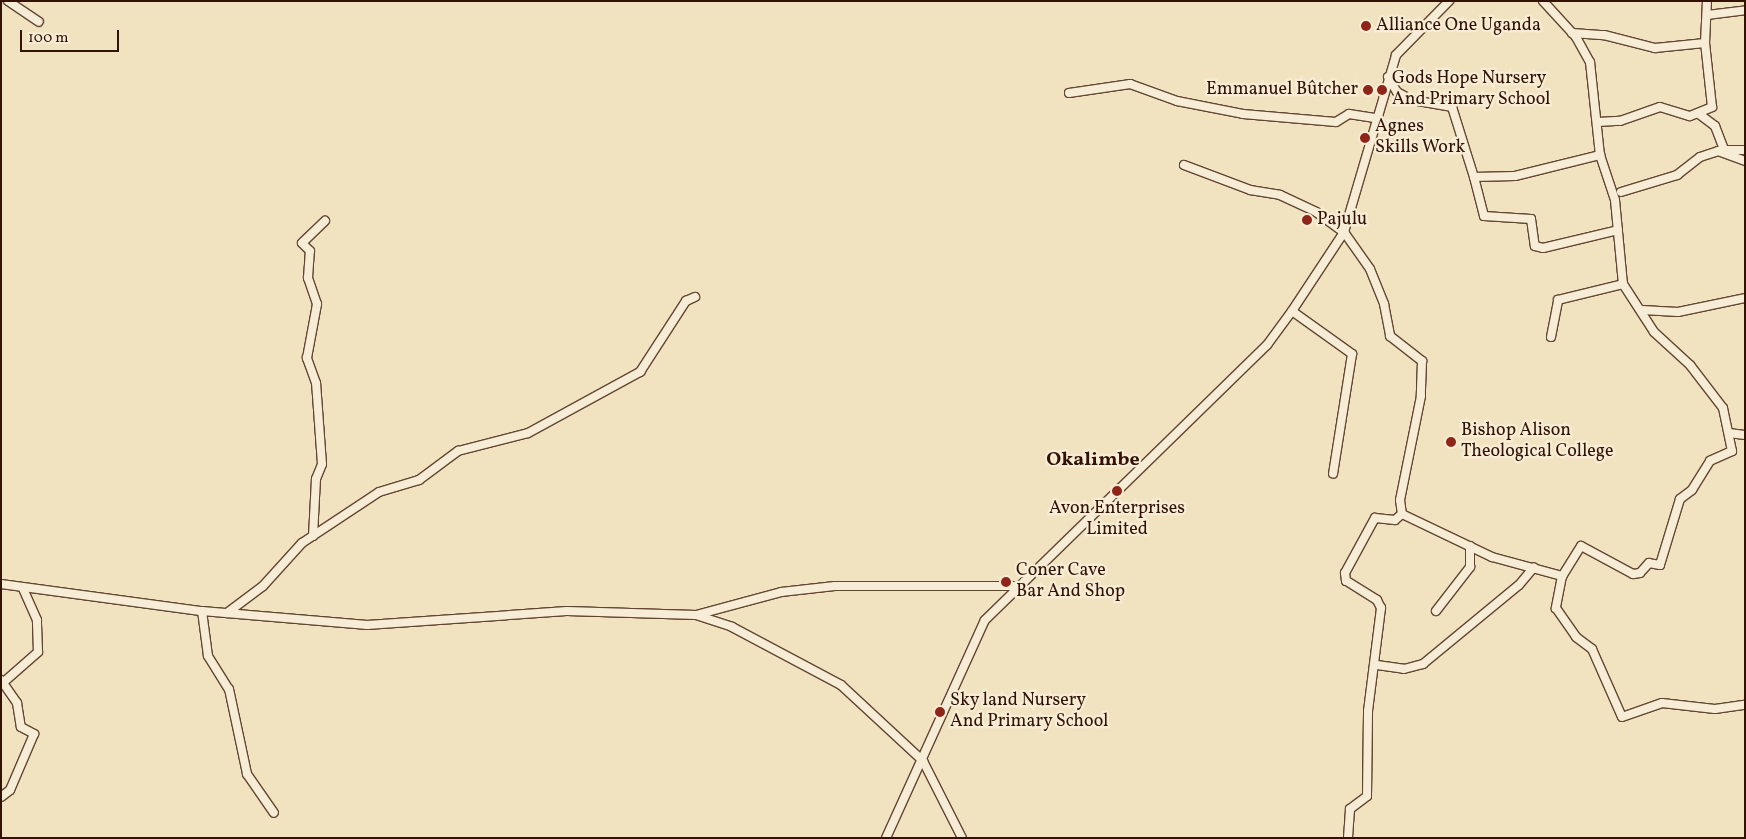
<!DOCTYPE html>
<meta charset="utf-8">
<style>
body{margin:0}
#map{position:relative;width:1746px;height:839px;overflow:hidden;background:#f2e3c0;font-family:Vollkorn,serif}
div>[style]{position:absolute}
[style*='--x']{left:calc(var(--x)*1px);top:calc(var(--y)*1px);width:calc(var(--w)*1px);rotate:calc(var(--a)*1deg)}
.roads{filter:drop-shadow(1px 0 #634632) drop-shadow(-1px 0 #634632) drop-shadow(0 1px #634632) drop-shadow(0 -1px #634632)}
.minor>*{height:8px;margin:-4px;padding:0 4px;transform-origin:4px;border-radius:4px;background:#f7edd6}
.dots>*{width:14px;height:14px;translate:-50% -50%;box-sizing:border-box;border:2px solid #f7edd6;border-radius:50%}
span{translate:-50% -50%;white-space:nowrap;text-align:center;line-height:1.15;-webkit-text-stroke:4.5px #f7edd6;paint-order:stroke}
.poi-label{font-size:18px;color:#331202}
.left{translate:0 -50%;text-align:left}
.right{translate:-100% -50%;text-align:right}
.quarter-label{font-size:20px;color:#331202;font-weight:700}
.frame{position:absolute;inset:0;border:2px solid #331202;pointer-events:none}
.scale{position:absolute;left:20px;top:30px;width:99px;height:22px;box-sizing:border-box;border:2px solid #331202;border-top:0;padding-left:6px;font-size:15px;line-height:18px;white-space:nowrap;color:#331202;-webkit-text-stroke:4px #f7edd6;paint-order:stroke}
</style>
<div id="map">
<div class="roads">
<div class="minor">
<div style="--x:8;--y:1;--w:37;--a:34"></div>
<div style="--x:1543;--y:1;--w:49;--a:47.5"></div>
<div style="--x:1576;--y:37;--w:29;--a:61"></div>
<div style="--x:1590;--y:62;--w:94;--a:83.9"></div>
<div style="--x:1600;--y:155;--w:47;--a:71.6"></div>
<div style="--x:1615;--y:200;--w:84;--a:84.6"></div>
<div style="--x:1623;--y:284;--w:57;--a:57.1"></div>
<div style="--x:1654;--y:332;--w:49;--a:42.5"></div>
<div style="--x:1690;--y:365;--w:54;--a:52.5"></div>
<div style="--x:1723;--y:408;--w:44;--a:78.2"></div>
<div style="--x:1732;--y:451;--w:24;--a:156"></div>
<div style="--x:1710;--y:461;--w:34;--a:122"></div>
<div style="--x:1692;--y:490;--w:15;--a:143"></div>
<div style="--x:1680;--y:499;--w:69;--a:106.9"></div>
<div style="--x:1660;--y:565;--w:11;--a:-170"></div>
<div style="--x:1649;--y:563;--w:13;--a:132"></div>
<div style="--x:1640;--y:573;--w:7;--a:172"></div>
<div style="--x:1633;--y:574;--w:59;--a:-151.7"></div>
<div style="--x:1581;--y:546;--w:36;--a:122"></div>
<div style="--x:1707;--y:15;--w:38;--a:-7"></div>
<div style="--x:1572;--y:33;--w:32;--a:4"></div>
<div style="--x:1604;--y:35;--w:53;--a:14.3"></div>
<div style="--x:1655;--y:48;--w:50;--a:-5.7"></div>
<div style="--x:1388;--y:77;--w:17;--a:59"></div>
<div style="--x:1397;--y:92;--w:17;--a:28"></div>
<div style="--x:1412;--y:100;--w:41;--a:9.9"></div>
<div style="--x:1452;--y:107;--w:73;--a:72.6"></div>
<div style="--x:1474;--y:177;--w:41;--a:-1.4"></div>
<div style="--x:1515;--y:176;--w:88;--a:-13.9"></div>
<div style="--x:1069;--y:93;--w:62;--a:-8.4"></div>
<div style="--x:1130;--y:84;--w:50;--a:19.9"></div>
<div style="--x:1177;--y:101;--w:67;--a:11.1"></div>
<div style="--x:1243;--y:114;--w:93;--a:4.9"></div>
<div style="--x:1336;--y:122;--w:15;--a:-32"></div>
<div style="--x:1349;--y:114;--w:26;--a:9"></div>
<div style="--x:1699;--y:114;--w:20;--a:37"></div>
<div style="--x:1715;--y:126;--w:26;--a:69"></div>
<div style="--x:1724;--y:150;--w:21;--a:0"></div>
<div style="--x:1598;--y:122;--w:22;--a:-3"></div>
<div style="--x:1620;--y:121;--w:42;--a:-19.3"></div>
<div style="--x:1660;--y:107;--w:31;--a:17"></div>
<div style="--x:1690;--y:116;--w:24;--a:-22"></div>
<div style="--x:1712;--y:107;--w:64;--a:-96.2"></div>
<div style="--x:1705;--y:43;--w:42;--a:-87.3"></div>
<div style="--x:1184;--y:165;--w:71;--a:20.7"></div>
<div style="--x:1250;--y:190;--w:30;--a:9"></div>
<div style="--x:1280;--y:195;--w:40;--a:25"></div>
<div style="--x:1316;--y:212;--w:34;--a:36"></div>
<div style="--x:1344;--y:232;--w:45;--a:54.9"></div>
<div style="--x:1370;--y:269;--w:38;--a:68"></div>
<div style="--x:1384;--y:304;--w:33;--a:79"></div>
<div style="--x:1390;--y:336;--w:41;--a:38"></div>
<div style="--x:1422;--y:361;--w:35;--a:92"></div>
<div style="--x:1421;--y:396;--w:106;--a:101.4"></div>
<div style="--x:1400;--y:500;--w:14;--a:82"></div>
<div style="--x:1402;--y:514;--w:100;--a:25.5"></div>
<div style="--x:1492;--y:557;--w:73;--a:15.2"></div>
<div style="--x:1562;--y:576;--w:33;--a:101"></div>
<div style="--x:1556;--y:608;--w:35;--a:55"></div>
<div style="--x:1576;--y:637;--w:20;--a:37"></div>
<div style="--x:1592;--y:649;--w:74;--a:66.2"></div>
<div style="--x:1622;--y:717;--w:42;--a:-19.3"></div>
<div style="--x:1662;--y:703;--w:53;--a:6.5"></div>
<div style="--x:1715;--y:709;--w:30;--a:-8"></div>
<div style="--x:1474;--y:177;--w:40;--a:75.6"></div>
<div style="--x:1484;--y:216;--w:47;--a:3.7"></div>
<div style="--x:1531;--y:219;--w:27;--a:82"></div>
<div style="--x:1535;--y:246;--w:8;--a:14"></div>
<div style="--x:1543;--y:248;--w:77;--a:-13.5"></div>
<div style="--x:1621;--y:192;--w:59;--a:-16.9"></div>
<div style="--x:1677;--y:175;--w:29;--a:-38"></div>
<div style="--x:1700;--y:157;--w:19;--a:-18"></div>
<div style="--x:1718;--y:151;--w:29;--a:20"></div>
<div style="--x:1642;--y:310;--w:36;--a:3"></div>
<div style="--x:1678;--y:312;--w:68;--a:-11.8"></div>
<div style="--x:1292;--y:311;--w:74;--a:35.6"></div>
<div style="--x:1352;--y:354;--w:121;--a:99"></div>
<div style="--x:1551;--y:337;--w:38;--a:-79"></div>
<div style="--x:1558;--y:300;--w:67;--a:-13.8"></div>
<div style="--x:1729;--y:433;--w:16;--a:7"></div>
<div style="--x:313;--y:536;--w:57;--a:-87"></div>
<div style="--x:316;--y:479;--w:16;--a:-68"></div>
<div style="--x:322;--y:464;--w:81;--a:-94.2"></div>
<div style="--x:316;--y:383;--w:27;--a:-110"></div>
<div style="--x:307;--y:358;--w:55;--a:-79.5"></div>
<div style="--x:317;--y:304;--w:28;--a:-109"></div>
<div style="--x:308;--y:278;--w:27;--a:-86"></div>
<div style="--x:310;--y:251;--w:11;--a:-135"></div>
<div style="--x:302;--y:243;--w:32;--a:-44"></div>
<div style="--x:1;--y:584;--w:203;--a:7.7"></div>
<div style="--x:202;--y:611;--w:166;--a:4.8"></div>
<div style="--x:367;--y:625;--w:200;--a:-4"></div>
<div style="--x:567;--y:611;--w:129;--a:1.8"></div>
<div style="--x:696;--y:615;--w:88;--a:-15.1"></div>
<div style="--x:781;--y:592;--w:54;--a:-6.3"></div>
<div style="--x:835;--y:586;--w:180;--a:0"></div>
<div style="--x:202;--y:611;--w:45;--a:82.4"></div>
<div style="--x:208;--y:656;--w:39;--a:58"></div>
<div style="--x:229;--y:689;--w:87;--a:78"></div>
<div style="--x:247;--y:774;--w:47;--a:55.3"></div>
<div style="--x:1436;--y:611;--w:56;--a:-52.3"></div>
<div style="--x:1470;--y:567;--w:21;--a:-90"></div>
<div style="--x:227;--y:613;--w:45;--a:-36.9"></div>
<div style="--x:263;--y:586;--w:58;--a:-47.8"></div>
<div style="--x:302;--y:543;--w:92;--a:-33.5"></div>
<div style="--x:379;--y:492;--w:42;--a:-16.7"></div>
<div style="--x:419;--y:480;--w:49;--a:-36.6"></div>
<div style="--x:458;--y:451;--w:72;--a:-14.4"></div>
<div style="--x:528;--y:433;--w:128;--a:-28.6"></div>
<div style="--x:640;--y:372;--w:85;--a:-57.1"></div>
<div style="--x:686;--y:301;--w:10;--a:-24"></div>
<div style="--x:696;--y:615;--w:38;--a:18"></div>
<div style="--x:732;--y:627;--w:123;--a:28"></div>
<div style="--x:841;--y:685;--w:112;--a:42.8"></div>
<div style="--x:923;--y:761;--w:86;--a:63.1"></div>
<div style="--x:1377;--y:665;--w:27;--a:8"></div>
<div style="--x:1404;--y:669;--w:20;--a:-15"></div>
<div style="--x:1423;--y:664;--w:124;--a:-39.5"></div>
<div style="--x:1519;--y:585;--w:23;--a:-50"></div>
<div style="--x:1;--y:680;--w:28;--a:55"></div>
<div style="--x:17;--y:703;--w:24;--a:81"></div>
<div style="--x:21;--y:727;--w:15;--a:28"></div>
<div style="--x:34;--y:734;--w:61;--a:113.2"></div>
<div style="--x:10;--y:790;--w:11;--a:142"></div>
<div style="--x:5;--y:681;--w:44;--a:-41.3"></div>
<div style="--x:38;--y:652;--w:32;--a:-92"></div>
<div style="--x:37;--y:620;--w:36;--a:-114"></div>
<div style="--x:886;--y:838;--w:239;--a:-65.6"></div>
<div style="--x:985;--y:620;--w:394;--a:-44.3"></div>
<div style="--x:1267;--y:345;--w:42;--a:-53.7"></div>
<div style="--x:1292;--y:311;--w:95;--a:-56.6"></div>
<div style="--x:1344;--y:232;--w:184;--a:-73.6"></div>
<div style="--x:1396;--y:55;--w:76;--a:-45.5"></div>
<div style="--x:1348;--y:838;--w:29;--a:-86"></div>
<div style="--x:1350;--y:809;--w:21;--a:-37"></div>
<div style="--x:1367;--y:796;--w:85;--a:-89.3"></div>
<div style="--x:1368;--y:711;--w:104;--a:-82.8"></div>
<div style="--x:1381;--y:608;--w:9;--a:-117"></div>
<div style="--x:1377;--y:600;--w:36;--a:-148"></div>
<div style="--x:1346;--y:581;--w:8;--a:-97"></div>
<div style="--x:1345;--y:573;--w:63;--a:-61.4"></div>
<div style="--x:1375;--y:518;--w:20;--a:6"></div>
<div style="--x:1395;--y:520;--w:9;--a:-41"></div>
</div>
</div>
<div class="dots">
<div style="left:1366px;top:26px;background:#8f2418"></div>
<div style="left:1368px;top:90px;background:#8f2418"></div>
<div style="left:1382px;top:90px;background:#8f2418"></div>
<div style="left:1365px;top:138px;background:#8f2418"></div>
<div style="left:1307px;top:220px;background:#8f2418"></div>
<div style="left:1451px;top:442px;background:#8f2418"></div>
<div style="left:1117px;top:491px;background:#8f2418"></div>
<div style="left:1006px;top:582px;background:#8f2418"></div>
<div style="left:940px;top:712px;background:#8f2418"></div>
</div>
<div class="poi-label">
<span class="left" style="left:1376px;top:26px">Alliance One Uganda</span>
<span class="left" style="left:1392px;top:90px">Gods Hope Nursery<br>And Primary School</span>
<span class="right" style="left:1358px;top:90px">Emmanuel Bûtcher</span>
<span class="left" style="left:1375px;top:138px">Agnes<br>Skills Work</span>
<span class="left" style="left:1317px;top:220px">Pajulu</span>
<span class="left" style="left:1461px;top:442px">Bishop Alison<br>Theological College</span>
<span style="left:1117px;top:520px">Avon Enterprises<br>Limited</span>
<span class="left" style="left:1016px;top:582px">Coner Cave<br>Bar And Shop</span>
<span class="left" style="left:950px;top:712px">Sky land Nursery<br>And Primary School</span>
</div>
<div class="quarter-label">
<span style="left:1093px;top:460px">Okalimbe</span>
</div>
<div class="frame"></div>
<div class="scale">100 m</div>
</div>
